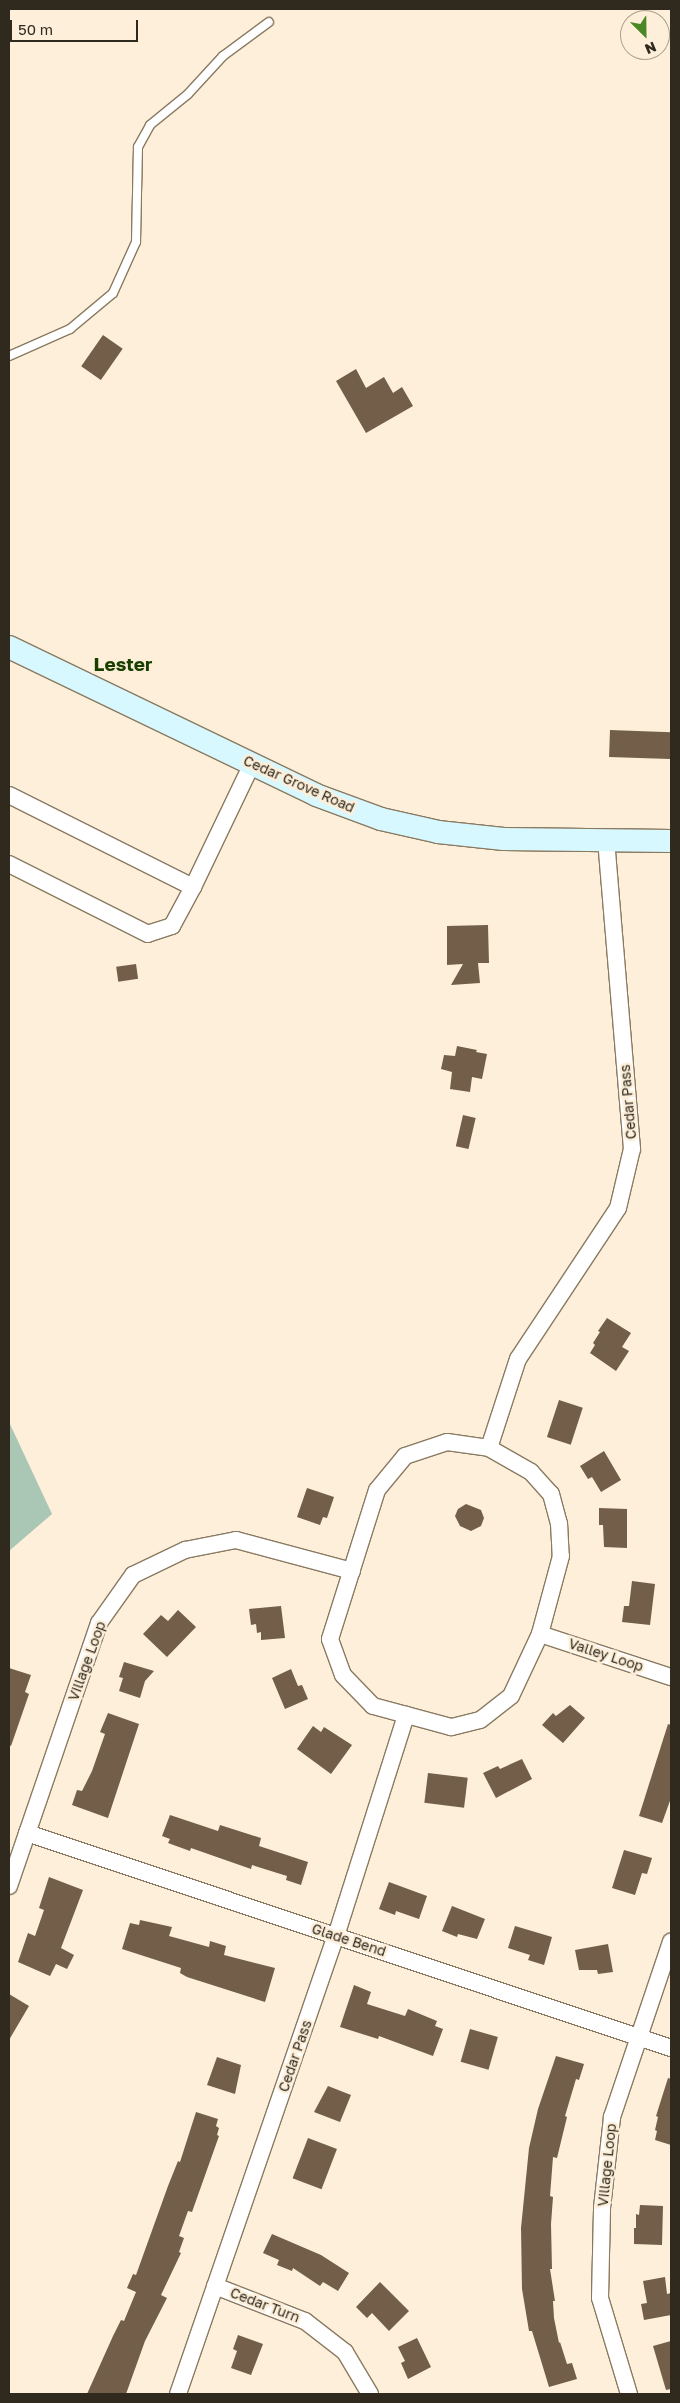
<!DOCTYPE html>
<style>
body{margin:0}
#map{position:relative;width:680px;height:2403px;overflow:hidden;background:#fdefd9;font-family:"Golos Text",sans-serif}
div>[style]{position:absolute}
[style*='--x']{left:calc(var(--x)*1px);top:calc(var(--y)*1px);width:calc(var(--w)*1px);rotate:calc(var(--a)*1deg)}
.green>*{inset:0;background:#aac6b5}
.building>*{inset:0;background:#725e49;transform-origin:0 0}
.roads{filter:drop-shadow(1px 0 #8a7a61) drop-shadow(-1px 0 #8a7a61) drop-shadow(0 1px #8a7a61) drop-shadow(0 -1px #8a7a61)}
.lane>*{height:8px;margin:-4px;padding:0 4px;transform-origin:4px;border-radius:4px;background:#fff}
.street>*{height:16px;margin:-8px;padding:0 8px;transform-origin:8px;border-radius:8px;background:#fff}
.secondary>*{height:22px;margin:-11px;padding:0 11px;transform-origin:11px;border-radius:11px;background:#d7f8ff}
span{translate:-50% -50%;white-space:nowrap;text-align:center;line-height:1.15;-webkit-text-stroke:5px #fdefd9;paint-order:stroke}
.street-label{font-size:14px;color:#2f291e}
.district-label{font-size:19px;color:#193f00;font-weight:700}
.frame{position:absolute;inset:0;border:10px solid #2f291e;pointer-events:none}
.north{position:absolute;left:620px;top:10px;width:50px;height:50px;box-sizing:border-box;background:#fdefd9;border:1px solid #aba08e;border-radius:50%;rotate:157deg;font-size:14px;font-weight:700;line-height:20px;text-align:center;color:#2f291e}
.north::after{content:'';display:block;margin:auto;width:18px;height:22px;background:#4a8726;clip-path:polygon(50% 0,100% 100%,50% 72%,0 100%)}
.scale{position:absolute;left:10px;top:20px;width:128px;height:22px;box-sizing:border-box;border:2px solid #2f291e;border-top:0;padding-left:6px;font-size:15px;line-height:18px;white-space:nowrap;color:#2f291e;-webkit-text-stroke:4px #fdefd9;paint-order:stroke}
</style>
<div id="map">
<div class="green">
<div style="clip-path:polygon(9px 1422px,52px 1514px,9px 1551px)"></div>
</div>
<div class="building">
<div style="left:103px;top:335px;width:24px;height:38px;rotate:35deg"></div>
<div style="clip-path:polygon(356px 369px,366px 388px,384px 377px,393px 393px,402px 387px,413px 406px,366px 433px,336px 381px)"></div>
<div style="left:610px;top:730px;width:61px;height:27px;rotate:2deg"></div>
<div style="clip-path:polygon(488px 925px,489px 963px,478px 963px,480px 983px,451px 985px,463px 964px,447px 965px,447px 926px)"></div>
<div style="left:136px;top:964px;width:15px;height:20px;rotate:82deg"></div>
<div style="clip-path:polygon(457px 1046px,477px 1050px,476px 1052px,487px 1054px,482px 1079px,472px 1077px,470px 1092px,450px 1089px,452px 1072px,441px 1069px,444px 1055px,455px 1056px)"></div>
<div style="left:463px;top:1115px;width:13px;height:32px;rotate:13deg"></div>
<div style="clip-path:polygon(607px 1318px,631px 1333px,622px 1347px,629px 1351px,616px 1371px,590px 1353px,595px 1345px,593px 1343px,600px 1332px,598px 1331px)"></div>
<div style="left:559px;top:1400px;width:25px;height:39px;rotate:18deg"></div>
<div style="clip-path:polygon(604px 1451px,621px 1480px,601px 1492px,592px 1477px,588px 1479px,580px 1466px)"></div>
<div style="clip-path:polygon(307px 1488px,334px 1497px,327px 1518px,323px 1517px,320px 1525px,297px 1517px)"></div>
<div style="clip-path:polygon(466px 1504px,481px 1510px,484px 1518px,481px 1526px,471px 1531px,460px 1526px,455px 1516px,458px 1509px)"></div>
<div style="clip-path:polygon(599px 1508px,627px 1509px,627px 1548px,604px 1547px,603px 1525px,599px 1525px)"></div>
<div style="clip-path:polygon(632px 1581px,655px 1584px,650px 1625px,622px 1622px,624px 1606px,629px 1606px)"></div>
<div style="clip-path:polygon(281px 1606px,285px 1638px,261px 1640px,261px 1632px,257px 1633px,256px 1624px,251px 1625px,249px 1609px)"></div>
<div style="clip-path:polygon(178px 1610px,196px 1627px,167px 1657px,143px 1634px,161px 1615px,168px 1621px)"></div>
<div style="clip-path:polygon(124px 1662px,154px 1671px,145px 1681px,140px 1698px,119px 1691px,123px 1678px,119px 1677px)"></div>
<div style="clip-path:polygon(9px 1668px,31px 1675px,25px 1692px,29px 1694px,11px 1746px,9px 1745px)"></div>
<div style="clip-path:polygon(291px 1669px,298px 1686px,302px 1685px,308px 1699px,285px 1709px,272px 1678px)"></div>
<div style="clip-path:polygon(570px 1705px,585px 1718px,563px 1743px,542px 1725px,553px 1713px,556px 1716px)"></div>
<div style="clip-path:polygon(108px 1713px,139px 1724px,108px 1818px,72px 1805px,77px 1790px,82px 1791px,92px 1771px,105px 1734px,100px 1732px)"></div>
<div style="clip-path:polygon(668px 1724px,671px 1725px,671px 1798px,662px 1823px,639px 1816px)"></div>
<div style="clip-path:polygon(313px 1726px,321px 1732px,324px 1727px,352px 1745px,331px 1774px,297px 1749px)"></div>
<div style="clip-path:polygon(522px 1759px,532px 1779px,496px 1798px,483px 1773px,498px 1766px,500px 1769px)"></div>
<div style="left:428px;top:1773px;width:40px;height:30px;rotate:7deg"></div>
<div style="clip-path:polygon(170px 1815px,218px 1831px,220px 1825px,261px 1838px,259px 1846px,308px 1862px,301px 1885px,286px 1880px,287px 1876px,252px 1865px,251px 1869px,191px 1848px,190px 1851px,168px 1843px,170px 1839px,162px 1836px)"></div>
<div style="clip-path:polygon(624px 1850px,652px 1858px,647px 1874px,642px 1873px,635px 1895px,612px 1888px)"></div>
<div style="clip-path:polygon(49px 1877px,83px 1890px,61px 1948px,74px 1955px,67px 1969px,56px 1964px,50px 1976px,18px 1962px,28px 1933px,35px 1936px,44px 1910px,39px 1908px)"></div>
<div style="clip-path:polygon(389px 1882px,427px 1896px,419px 1919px,396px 1911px,395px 1915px,379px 1909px)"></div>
<div style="clip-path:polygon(452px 1906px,485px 1919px,477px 1939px,458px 1934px,457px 1937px,442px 1931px)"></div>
<div style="clip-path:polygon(140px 1920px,172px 1927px,169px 1936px,209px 1947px,210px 1941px,226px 1946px,224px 1955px,275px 1968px,265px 2002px,187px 1977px,180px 1973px,181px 1968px,122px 1949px,130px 1923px,139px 1925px)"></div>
<div style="clip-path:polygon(515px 1926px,552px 1937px,544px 1965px,528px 1960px,530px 1955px,508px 1948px)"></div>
<div style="clip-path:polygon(608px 1944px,613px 1972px,598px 1974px,597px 1970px,579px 1970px,575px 1950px)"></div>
<div style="clip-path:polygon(354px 1985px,371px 1992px,367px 2004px,405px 2016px,408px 2009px,437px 2021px,435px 2026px,443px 2029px,433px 2056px,379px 2036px,378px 2039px,340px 2027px)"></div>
<div style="clip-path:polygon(9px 1994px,29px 2006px,9px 2040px)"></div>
<div style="left:470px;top:2029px;width:29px;height:34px;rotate:16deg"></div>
<div style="clip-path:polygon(556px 2056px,584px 2064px,579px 2080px,576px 2079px,565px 2116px,567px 2117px,557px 2158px,553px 2157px,550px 2196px,553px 2197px,551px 2224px,552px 2269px,550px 2269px,555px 2301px,553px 2301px,554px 2318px,559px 2343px,560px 2342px,567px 2364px,572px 2363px,577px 2379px,549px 2387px,532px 2331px,529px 2331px,522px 2289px,521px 2228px,529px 2148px,538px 2109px)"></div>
<div style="clip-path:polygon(217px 2057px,241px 2065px,235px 2094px,207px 2085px)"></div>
<div style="clip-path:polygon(668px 2078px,671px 2079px,671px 2145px,655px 2140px,657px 2131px,655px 2130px,658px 2117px,656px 2116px)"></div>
<div style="clip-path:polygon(328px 2086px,351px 2095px,340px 2122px,314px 2112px)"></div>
<div style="clip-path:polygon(196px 2112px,218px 2119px,216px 2126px,219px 2128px,217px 2135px,219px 2136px,192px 2212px,188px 2211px,179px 2236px,184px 2238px,179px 2252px,181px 2253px,161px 2295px,167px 2298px,145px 2341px,126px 2394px,87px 2394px,113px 2336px,121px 2320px,124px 2321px,136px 2292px,127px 2288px,133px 2274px,136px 2275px,168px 2186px,178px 2161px,180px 2162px)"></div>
<div style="left:308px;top:2138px;width:31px;height:43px;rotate:21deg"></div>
<div style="clip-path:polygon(640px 2205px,663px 2206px,662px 2245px,634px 2244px,634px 2228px,636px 2228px,636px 2214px,639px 2215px)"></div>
<div style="clip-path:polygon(272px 2234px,321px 2255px,349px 2273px,338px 2291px,323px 2282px,320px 2286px,293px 2268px,292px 2271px,277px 2265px,279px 2260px,263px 2253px)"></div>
<div style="clip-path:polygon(665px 2277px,667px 2294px,671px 2293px,671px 2315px,644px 2320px,641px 2304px,647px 2303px,643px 2281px)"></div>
<div style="clip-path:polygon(380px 2282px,409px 2311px,389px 2331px,372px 2313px,367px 2318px,356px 2307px)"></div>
<div style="clip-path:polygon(238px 2335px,263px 2344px,251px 2375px,231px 2368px,237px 2351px,233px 2349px)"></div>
<div style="clip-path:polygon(417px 2338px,431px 2367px,408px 2379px,401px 2363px,405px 2361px,398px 2347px)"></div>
<div style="clip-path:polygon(671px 2341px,671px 2389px,666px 2390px,653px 2346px)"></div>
</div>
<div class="roads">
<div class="lane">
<div style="--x:9;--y:356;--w:67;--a:-23.9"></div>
<div style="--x:70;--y:329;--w:56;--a:-39.9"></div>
<div style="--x:113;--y:293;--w:56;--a:-65.7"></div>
<div style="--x:136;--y:242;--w:95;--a:-88.8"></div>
<div style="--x:138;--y:147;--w:25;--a:-61"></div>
<div style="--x:150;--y:125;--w:49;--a:-39.2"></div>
<div style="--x:188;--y:94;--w:52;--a:-47.4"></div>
<div style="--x:223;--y:56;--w:57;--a:-36.5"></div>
</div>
<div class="street">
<div style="--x:9;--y:795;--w:206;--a:26.6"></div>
<div style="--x:193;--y:887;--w:44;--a:118.3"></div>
<div style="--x:172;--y:926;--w:25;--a:162"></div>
<div style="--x:148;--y:934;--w:156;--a:-153.3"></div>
<div style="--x:193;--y:887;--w:136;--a:-64.4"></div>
<div style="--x:447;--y:1442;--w:42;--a:8.1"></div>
<div style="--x:489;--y:1448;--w:48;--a:29.7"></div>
<div style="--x:531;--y:1472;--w:30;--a:48"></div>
<div style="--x:551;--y:1494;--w:30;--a:75"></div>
<div style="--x:559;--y:1523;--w:33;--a:87"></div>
<div style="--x:561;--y:1556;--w:81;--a:105.1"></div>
<div style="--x:540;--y:1634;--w:68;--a:115.1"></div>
<div style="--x:511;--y:1696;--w:39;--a:142"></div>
<div style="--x:480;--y:1720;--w:30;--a:166"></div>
<div style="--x:451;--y:1727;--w:81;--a:-164.9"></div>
<div style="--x:373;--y:1706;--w:43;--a:-134.1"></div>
<div style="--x:343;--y:1675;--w:38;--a:-110"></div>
<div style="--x:330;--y:1639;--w:156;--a:-72.5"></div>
<div style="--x:377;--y:1490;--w:44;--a:-50.5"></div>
<div style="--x:405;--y:1456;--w:44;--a:-18.4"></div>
<div style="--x:489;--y:1448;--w:94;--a:-72"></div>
<div style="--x:518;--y:1359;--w:181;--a:-56.5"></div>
<div style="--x:618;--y:1208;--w:61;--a:-76.7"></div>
<div style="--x:632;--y:1149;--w:310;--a:-94.8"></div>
<div style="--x:540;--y:1634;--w:138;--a:18.2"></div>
<div style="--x:27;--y:1833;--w:679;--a:18.46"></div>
<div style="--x:9;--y:1886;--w:278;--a:-71.1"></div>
<div style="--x:99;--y:1623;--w:59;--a:-54.7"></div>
<div style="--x:133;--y:1575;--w:58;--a:-25.7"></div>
<div style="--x:185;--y:1550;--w:52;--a:-11.1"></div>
<div style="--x:236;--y:1540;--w:120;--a:15"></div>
<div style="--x:215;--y:2286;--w:97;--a:21.3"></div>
<div style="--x:305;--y:2321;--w:51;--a:37.8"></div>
<div style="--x:345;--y:2352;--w:49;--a:59.2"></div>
<div style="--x:178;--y:2394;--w:484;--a:-71"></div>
<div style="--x:336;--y:1936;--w:232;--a:-72.4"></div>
<div style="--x:629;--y:2394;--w:100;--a:-106.8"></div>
<div style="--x:600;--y:2298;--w:90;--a:-88.7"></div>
<div style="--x:602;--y:2208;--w:92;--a:-83.7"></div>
<div style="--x:612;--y:2117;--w:185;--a:-71.4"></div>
</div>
<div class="secondary">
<div style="--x:9;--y:647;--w:341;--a:25.7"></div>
<div style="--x:316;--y:795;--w:69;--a:20.3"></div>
<div style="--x:381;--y:819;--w:58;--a:12.8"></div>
<div style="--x:438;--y:832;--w:66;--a:6.1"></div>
<div style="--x:504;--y:839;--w:167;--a:0.7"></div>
</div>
</div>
<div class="street-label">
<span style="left:299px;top:784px;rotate:24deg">Cedar Grove Road</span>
<span style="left:628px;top:1102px;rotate:-95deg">Cedar Pass</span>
<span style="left:606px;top:1655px;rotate:18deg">Valley Loop</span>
<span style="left:87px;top:1661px;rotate:-70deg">Village Loop</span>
<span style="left:349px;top:1940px;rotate:18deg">Glade Bend</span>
<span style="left:295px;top:2056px;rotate:-71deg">Cedar Pass</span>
<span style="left:607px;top:2165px;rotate:-84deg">Village Loop</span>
<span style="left:265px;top:2305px;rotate:21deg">Cedar Turn</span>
</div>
<div class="district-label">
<span style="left:123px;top:664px">Lester</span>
</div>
<div class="frame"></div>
<div class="north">N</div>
<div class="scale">50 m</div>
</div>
